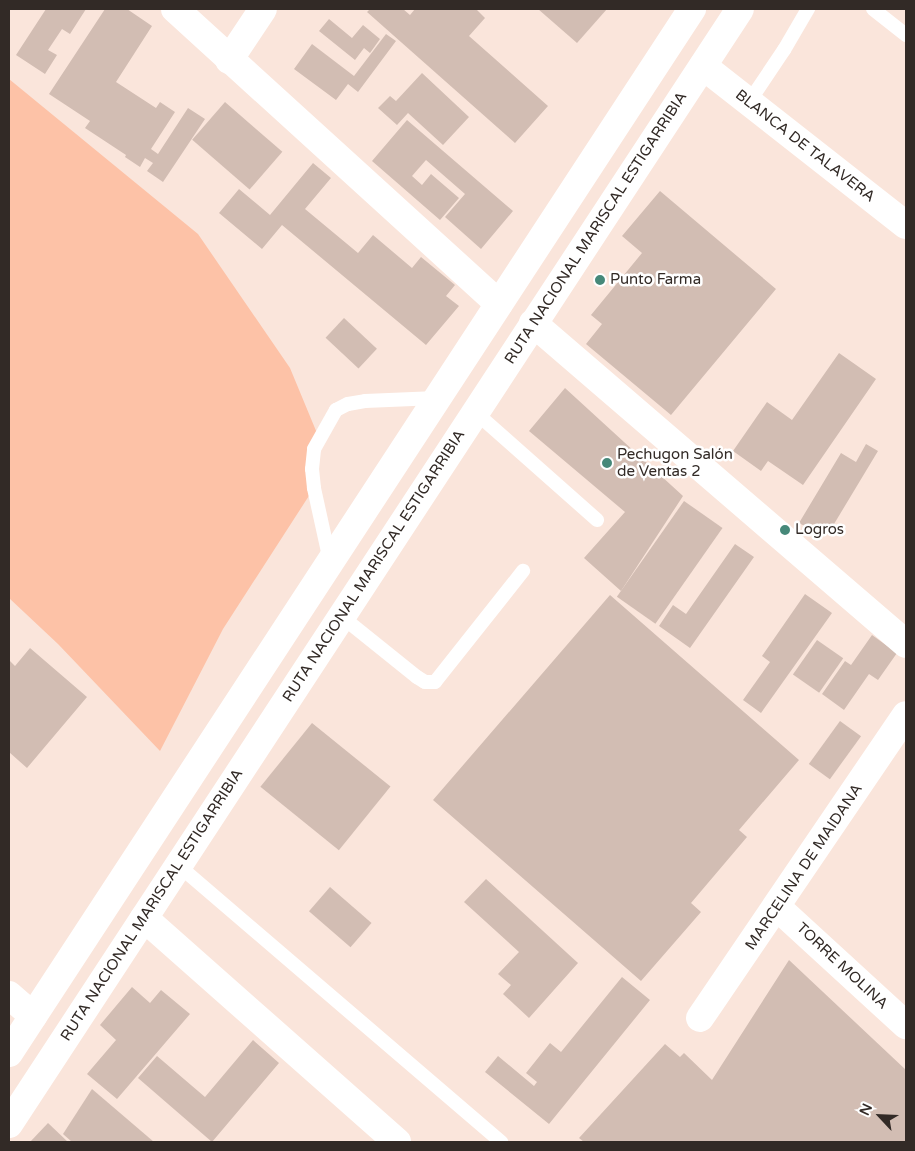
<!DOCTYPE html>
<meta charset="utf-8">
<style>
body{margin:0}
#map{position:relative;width:915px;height:1151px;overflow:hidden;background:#fae5db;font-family:"Varela Round",sans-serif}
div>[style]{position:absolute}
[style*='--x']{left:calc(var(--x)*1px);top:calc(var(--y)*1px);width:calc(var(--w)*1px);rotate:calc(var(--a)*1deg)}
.green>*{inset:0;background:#fdc2a7}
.building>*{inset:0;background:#d2bdb3;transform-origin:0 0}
.lane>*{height:14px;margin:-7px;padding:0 7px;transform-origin:7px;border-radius:7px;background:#fff}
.street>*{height:28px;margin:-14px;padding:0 14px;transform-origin:14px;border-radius:14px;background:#fff}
.highway>*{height:28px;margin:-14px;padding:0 14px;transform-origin:14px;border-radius:14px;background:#fff}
.dots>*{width:14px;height:14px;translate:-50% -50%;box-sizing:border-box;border:2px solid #fff;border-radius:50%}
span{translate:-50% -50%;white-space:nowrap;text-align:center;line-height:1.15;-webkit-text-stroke:5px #fff;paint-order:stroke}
.street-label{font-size:15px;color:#322a26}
.poi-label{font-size:15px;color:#322a26}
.left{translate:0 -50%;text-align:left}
.frame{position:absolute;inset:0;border:10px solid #322a26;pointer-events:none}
.north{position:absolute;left:855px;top:1091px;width:50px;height:50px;-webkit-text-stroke:4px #fff;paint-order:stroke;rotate:295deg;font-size:14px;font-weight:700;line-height:20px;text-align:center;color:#322a26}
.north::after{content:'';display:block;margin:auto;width:18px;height:22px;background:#322a26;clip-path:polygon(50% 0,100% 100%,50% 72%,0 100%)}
</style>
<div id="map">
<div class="green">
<div style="clip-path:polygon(9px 79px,198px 234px,290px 368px,319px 438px,314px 488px,223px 629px,160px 751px,58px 644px,9px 598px)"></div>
</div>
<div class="building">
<div style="clip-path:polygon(46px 9px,86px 9px,70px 34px,62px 29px,48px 50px,57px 55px,45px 74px,16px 55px)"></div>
<div style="clip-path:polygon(105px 9px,127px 9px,152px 26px,116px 82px,156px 108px,160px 102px,175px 112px,151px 149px,158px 154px,188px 108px,205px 119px,163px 182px,147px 171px,153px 163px,145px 158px,140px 167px,125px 157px,126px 155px,85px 128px,90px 121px,49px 94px)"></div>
<div style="clip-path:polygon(370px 9px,403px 9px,410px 15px,415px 9px,478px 9px,477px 10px,485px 18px,469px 36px,548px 106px,515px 143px,367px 12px)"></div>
<div style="clip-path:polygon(538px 9px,607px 9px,577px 43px)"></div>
<div style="clip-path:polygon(329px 19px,352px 38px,363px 25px,380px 39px,370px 53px,364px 48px,355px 60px,319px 31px)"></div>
<div style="clip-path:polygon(386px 34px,396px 41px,358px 92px,348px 84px,336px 100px,294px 69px,312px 44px,354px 76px)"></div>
<div style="clip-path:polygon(422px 73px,469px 117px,443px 145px,408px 113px,397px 125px,378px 108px,390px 96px,396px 101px)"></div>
<div style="left:225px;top:102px;width:76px;height:50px;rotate:41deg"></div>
<div style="clip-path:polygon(407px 120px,513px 211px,481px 249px,445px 217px,465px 194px,426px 160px,412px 176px,422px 185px,431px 174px,459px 198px,440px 220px,372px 161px)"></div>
<div style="clip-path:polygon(313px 163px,331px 178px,305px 209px,358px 253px,373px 235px,412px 268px,421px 257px,455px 285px,446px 296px,459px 306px,426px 345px,282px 225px,262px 249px,219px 213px,239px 189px,270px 215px)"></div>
<div style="clip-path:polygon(660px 191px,776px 289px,671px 415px,586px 344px,602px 324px,591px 315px,642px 253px,622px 236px)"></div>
<div style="left:344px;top:318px;width:45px;height:27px;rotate:43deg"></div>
<div style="clip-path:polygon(839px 353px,876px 379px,803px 485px,768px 461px,761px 471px,733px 451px,767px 402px,792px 420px)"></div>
<div style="clip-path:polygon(565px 388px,683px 496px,621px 591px,584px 558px,625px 512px,529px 431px)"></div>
<div style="clip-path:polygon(866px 444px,878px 451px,828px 534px,813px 524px,810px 529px,799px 523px,841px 453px,856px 462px)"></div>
<div style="left:684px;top:501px;width:47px;height:117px;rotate:35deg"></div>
<div style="clip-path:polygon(735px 544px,754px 557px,690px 648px,659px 626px,673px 605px,686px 614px)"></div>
<div style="clip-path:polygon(805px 594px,832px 613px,761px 713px,743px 700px,770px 662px,762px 656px)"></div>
<div style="clip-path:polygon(610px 595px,799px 760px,739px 830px,747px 837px,691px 903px,701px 912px,641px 981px,433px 800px)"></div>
<div style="clip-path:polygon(872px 635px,897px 653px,878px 680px,869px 674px,844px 710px,822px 694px,845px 661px,851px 665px)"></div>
<div style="left:817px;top:640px;width:32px;height:42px;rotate:35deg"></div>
<div style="clip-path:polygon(30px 648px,87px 697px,27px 768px,9px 752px,9px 660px,15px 666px)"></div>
<div style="left:840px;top:721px;width:26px;height:53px;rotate:36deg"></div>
<div style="left:312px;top:723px;width:101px;height:82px;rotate:39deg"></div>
<div style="clip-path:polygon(486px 879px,578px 963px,529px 1018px,503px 994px,511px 985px,498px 974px,519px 952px,464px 902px)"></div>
<div style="left:330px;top:887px;width:55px;height:32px;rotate:41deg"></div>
<div style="clip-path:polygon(789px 960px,906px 1070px,906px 1142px,584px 1142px,579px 1138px,665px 1044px,680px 1057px,684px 1053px,712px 1080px)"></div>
<div style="clip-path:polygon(622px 977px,650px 1000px,549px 1124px,485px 1072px,498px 1056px,534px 1086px,537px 1082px,526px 1073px,550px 1043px,561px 1052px)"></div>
<div style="clip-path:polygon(132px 987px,150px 1003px,161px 990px,190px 1014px,117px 1099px,87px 1074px,116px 1040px,100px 1025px)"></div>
<div style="clip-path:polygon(253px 1040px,279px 1063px,212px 1142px,138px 1078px,157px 1056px,205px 1097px)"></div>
<div style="clip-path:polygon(92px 1089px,154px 1142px,72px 1142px,63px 1134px)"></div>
<div style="clip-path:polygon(48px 1123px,68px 1142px,30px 1142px)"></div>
</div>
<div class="lane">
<div style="--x:873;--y:9;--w:42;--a:38.2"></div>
<div style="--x:749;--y:102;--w:63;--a:-56.1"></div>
<div style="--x:784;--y:50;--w:48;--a:-59.7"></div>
<div style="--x:475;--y:412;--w:163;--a:41.5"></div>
<div style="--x:330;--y:561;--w:75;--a:-102.4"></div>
<div style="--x:314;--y:488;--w:19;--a:-96"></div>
<div style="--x:312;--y:469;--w:20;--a:-84"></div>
<div style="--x:314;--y:449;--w:45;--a:-60.6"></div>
<div style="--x:336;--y:410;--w:13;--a:-27"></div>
<div style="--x:348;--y:404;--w:17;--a:-10"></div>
<div style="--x:365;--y:401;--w:72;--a:-2.4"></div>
<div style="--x:341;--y:616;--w:97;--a:38.8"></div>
<div style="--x:417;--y:677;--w:9;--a:32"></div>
<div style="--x:425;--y:682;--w:10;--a:0"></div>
<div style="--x:435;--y:682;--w:142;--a:-51.6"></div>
<div style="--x:178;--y:865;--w:426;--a:40.6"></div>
</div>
<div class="street">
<div style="--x:175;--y:9;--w:438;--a:42.3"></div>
<div style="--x:229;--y:60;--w:61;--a:-56.3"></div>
<div style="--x:703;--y:66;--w:258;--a:38.1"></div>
<div style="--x:533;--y:323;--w:492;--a:40.7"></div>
<div style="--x:777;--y:907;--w:175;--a:42.5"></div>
<div style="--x:144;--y:918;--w:338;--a:41.5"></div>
<div style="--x:9;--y:995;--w:32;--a:41"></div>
<div style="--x:700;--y:1018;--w:366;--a:-55.8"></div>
</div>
<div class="highway">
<div style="--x:9;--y:1053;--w:1248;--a:-56.81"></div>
<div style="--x:9;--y:1124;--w:1333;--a:-56.75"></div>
</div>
<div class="dots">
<div style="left:600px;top:280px;background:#468879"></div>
<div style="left:607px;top:463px;background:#468879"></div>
<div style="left:785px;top:530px;background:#468879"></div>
</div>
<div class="street-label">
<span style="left:805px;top:146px;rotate:38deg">BLANCA DE TALAVERA</span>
<span style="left:596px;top:228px;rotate:-57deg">RUTA NACIONAL MARISCAL ESTIGARRIBIA</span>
<span style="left:374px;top:566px;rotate:-57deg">RUTA NACIONAL MARISCAL ESTIGARRIBIA</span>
<span style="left:804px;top:867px;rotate:-56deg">MARCELINA DE MAIDANA</span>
<span style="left:152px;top:905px;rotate:-57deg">RUTA NACIONAL MARISCAL ESTIGARRIBIA</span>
<span style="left:842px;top:966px;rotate:43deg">TORRE MOLINA</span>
</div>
<div class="poi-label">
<span class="left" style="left:610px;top:280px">Punto Farma</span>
<span class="left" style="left:617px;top:463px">Pechugon Salón<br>de Ventas 2</span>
<span class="left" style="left:795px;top:530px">Logros</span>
</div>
<div class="frame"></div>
<div class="north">N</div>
</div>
